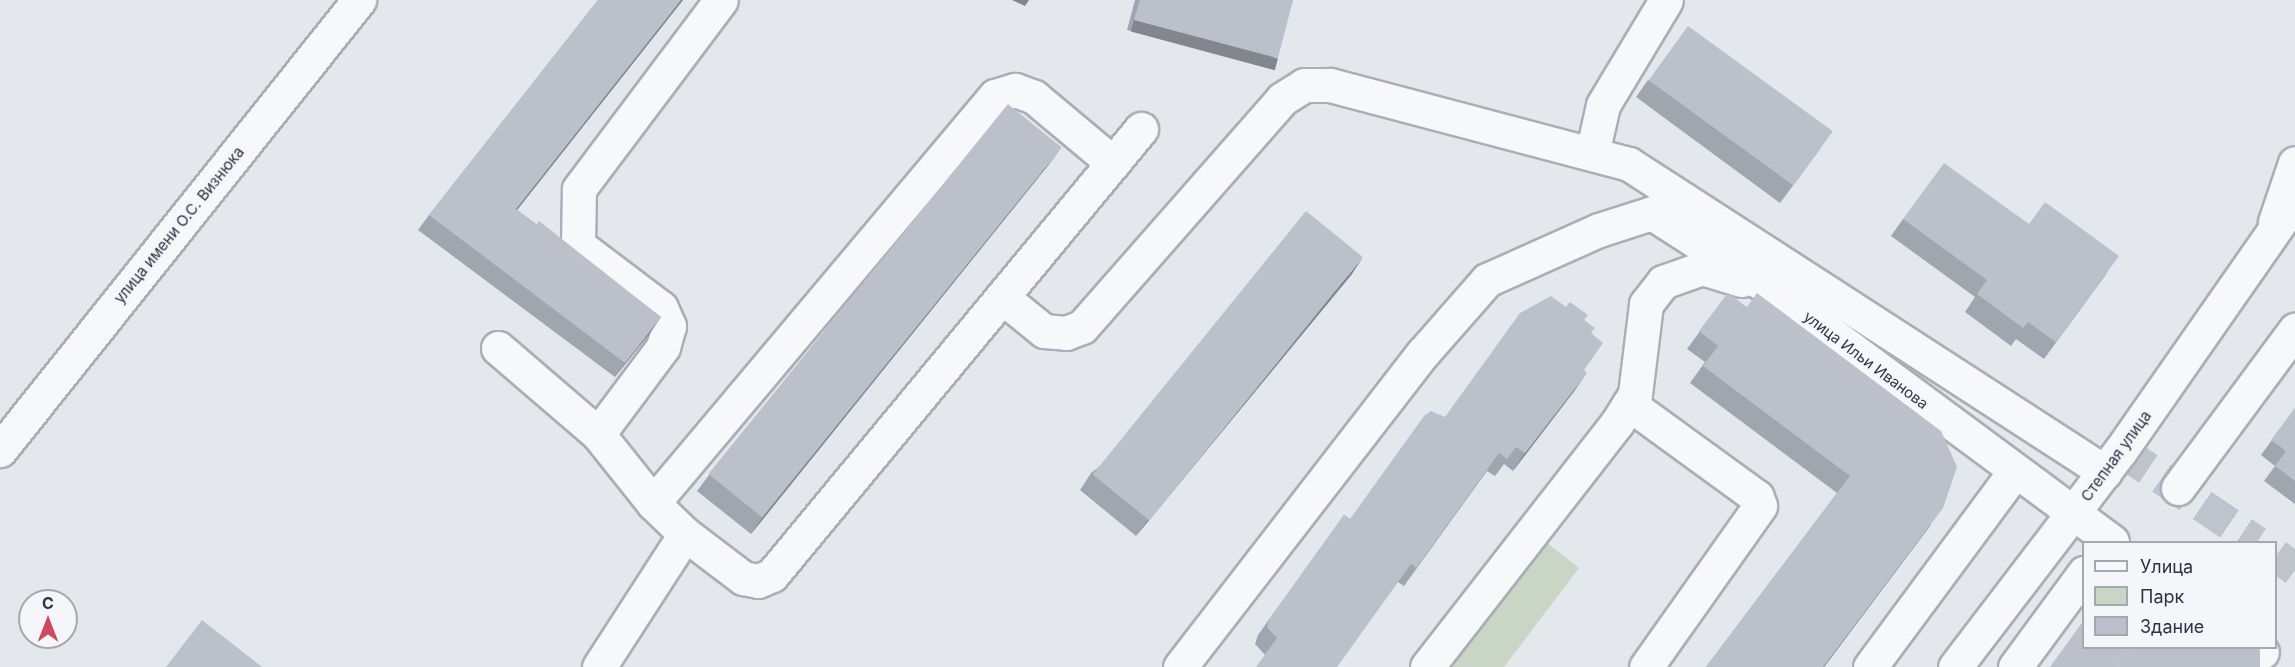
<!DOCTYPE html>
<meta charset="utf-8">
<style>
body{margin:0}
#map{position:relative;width:2295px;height:667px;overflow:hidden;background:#e4e7ec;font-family:Inter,sans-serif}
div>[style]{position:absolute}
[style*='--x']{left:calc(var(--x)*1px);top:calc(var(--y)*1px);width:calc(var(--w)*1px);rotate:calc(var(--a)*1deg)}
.green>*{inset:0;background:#c9d6c5}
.minor-tunnel>*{height:33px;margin-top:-16.5px;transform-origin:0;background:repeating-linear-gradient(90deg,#bfc3cb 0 33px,transparent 0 49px)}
.roads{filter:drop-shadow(2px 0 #a9aeb7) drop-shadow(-2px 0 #a9aeb7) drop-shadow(0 2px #a9aeb7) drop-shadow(0 -2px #a9aeb7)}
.minor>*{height:33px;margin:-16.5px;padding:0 16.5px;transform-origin:16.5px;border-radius:16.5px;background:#f7f8fa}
.wall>*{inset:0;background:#a1a5ae}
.shaded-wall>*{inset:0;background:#83868d;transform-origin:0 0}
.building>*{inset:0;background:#bbc0ca;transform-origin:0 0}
span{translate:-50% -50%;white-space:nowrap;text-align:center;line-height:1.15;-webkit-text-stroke:4.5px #f4f6f9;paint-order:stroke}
.street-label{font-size:15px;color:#2b3445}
.legend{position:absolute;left:2082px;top:541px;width:195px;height:108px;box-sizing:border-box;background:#f4f6f9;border:2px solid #a4a8b1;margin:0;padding:8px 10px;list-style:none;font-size:18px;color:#2b3445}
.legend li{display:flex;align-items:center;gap:12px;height:30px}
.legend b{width:30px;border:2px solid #a4a8b1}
.north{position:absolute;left:18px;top:589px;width:60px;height:60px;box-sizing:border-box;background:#f4f6f9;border:2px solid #a4a8b1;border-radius:50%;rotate:0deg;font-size:16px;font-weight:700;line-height:24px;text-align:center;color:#2b3445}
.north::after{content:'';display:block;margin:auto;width:21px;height:27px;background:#d1495b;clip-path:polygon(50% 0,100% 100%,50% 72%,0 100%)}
</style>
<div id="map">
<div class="green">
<div style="clip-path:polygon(1546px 542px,1579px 568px,1504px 667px,1451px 667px)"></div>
</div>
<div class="minor-tunnel">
<div style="--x:2121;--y:450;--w:164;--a:34.1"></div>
<div style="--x:2276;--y:555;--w:24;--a:36"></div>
</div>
<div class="roads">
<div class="minor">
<div style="--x:1592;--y:154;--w:50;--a:-77.3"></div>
<div style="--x:1603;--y:105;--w:122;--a:-59"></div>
<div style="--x:2275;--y:222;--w:62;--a:-71.3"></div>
<div style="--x:1002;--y:297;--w:54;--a:39"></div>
<div style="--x:1044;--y:331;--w:22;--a:5"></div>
<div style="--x:1066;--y:333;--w:17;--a:-21"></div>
<div style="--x:1082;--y:327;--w:303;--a:-48.7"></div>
<div style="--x:1282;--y:99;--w:26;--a:-32"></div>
<div style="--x:1304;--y:85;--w:26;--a:0"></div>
<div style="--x:1330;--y:85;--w:309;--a:14.8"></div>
<div style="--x:1629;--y:164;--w:567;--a:32.91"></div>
<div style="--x:498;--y:348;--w:132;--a:40.7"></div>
<div style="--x:598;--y:434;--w:88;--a:51.4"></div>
<div style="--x:653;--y:503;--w:45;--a:44.1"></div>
<div style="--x:685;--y:534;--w:73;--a:37.2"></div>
<div style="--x:743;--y:578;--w:15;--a:11"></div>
<div style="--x:758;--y:581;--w:15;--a:-23"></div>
<div style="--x:772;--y:575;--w:579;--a:-50.4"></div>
<div style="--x:1629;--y:404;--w:158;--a:36"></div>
<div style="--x:1757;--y:497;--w:9;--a:72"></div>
<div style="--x:1760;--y:506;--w:197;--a:125.3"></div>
<div style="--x:598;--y:434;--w:109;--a:-53.2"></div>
<div style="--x:663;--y:347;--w:22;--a:-74"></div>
<div style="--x:669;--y:326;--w:20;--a:-114"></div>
<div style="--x:661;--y:308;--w:104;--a:-142.8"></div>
<div style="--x:578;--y:245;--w:56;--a:-89"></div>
<div style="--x:579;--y:189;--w:236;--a:-53.1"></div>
<div style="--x:0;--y:450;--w:576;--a:-51.42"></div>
<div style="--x:2178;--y:488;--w:197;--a:-53.5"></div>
<div style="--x:653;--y:503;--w:532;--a:-49.96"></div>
<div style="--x:995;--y:96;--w:21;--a:-17"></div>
<div style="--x:1015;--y:90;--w:20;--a:20"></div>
<div style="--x:1034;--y:97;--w:103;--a:39.9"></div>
<div style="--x:2256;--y:648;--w:7;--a:34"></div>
<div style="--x:599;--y:667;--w:158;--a:-57.1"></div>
<div style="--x:1180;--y:667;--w:397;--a:-52.3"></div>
<div style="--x:1423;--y:353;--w:97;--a:-48.8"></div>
<div style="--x:1487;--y:280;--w:123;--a:-24.1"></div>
<div style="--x:1599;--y:230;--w:56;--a:-17.8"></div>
<div style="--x:1652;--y:213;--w:143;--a:32.7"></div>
<div style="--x:1772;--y:290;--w:423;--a:36.5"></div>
<div style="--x:1427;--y:667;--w:309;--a:-52.1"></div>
<div style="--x:1617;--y:423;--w:34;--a:-58"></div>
<div style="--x:1635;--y:394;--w:91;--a:-83"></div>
<div style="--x:1646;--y:304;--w:28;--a:-52"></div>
<div style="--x:1663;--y:282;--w:41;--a:-19.7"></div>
<div style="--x:1702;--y:268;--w:41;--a:17.1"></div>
<div style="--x:1870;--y:667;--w:244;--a:-53.5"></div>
<div style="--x:1955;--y:667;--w:273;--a:-52.6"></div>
<div style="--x:2121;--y:450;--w:304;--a:-55.1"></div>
<div style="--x:2015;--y:667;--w:117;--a:-53.7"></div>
</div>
</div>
<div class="wall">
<div style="clip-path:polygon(598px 0,683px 0,517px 210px,661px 317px,615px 377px,418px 230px,429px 215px)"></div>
<div style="clip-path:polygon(1135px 0,1293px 0,1271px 68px,1127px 30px)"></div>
<div style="clip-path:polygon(1648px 80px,1820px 149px,1780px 203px,1636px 97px)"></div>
<div style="clip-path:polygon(1050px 163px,751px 534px,697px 491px,709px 475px)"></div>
<div style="clip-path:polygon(1903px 219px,2029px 224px,2107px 273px,2044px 359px,2016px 339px,2011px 346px,1965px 312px,1975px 297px,1891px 236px)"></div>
<div style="clip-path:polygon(1352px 274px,1136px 536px,1080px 490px,1091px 473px)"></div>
<div style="clip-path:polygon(1728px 293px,1931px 525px,1824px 667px,1706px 667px,1837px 493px,1690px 383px,1705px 362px,1687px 349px)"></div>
<div style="clip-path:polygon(1584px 320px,1591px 333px,1584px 370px,1575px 390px,1513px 471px,1504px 464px,1495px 476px,1487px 471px,1404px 586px,1398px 582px,1265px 655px,1255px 644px,1258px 635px,1344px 515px,1350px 519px,1445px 417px)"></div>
<div style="clip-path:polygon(2295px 408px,2295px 504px,2264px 481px,2275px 466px,2261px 455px)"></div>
</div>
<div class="shaded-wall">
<div style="clip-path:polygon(681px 0,683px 0,506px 224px,516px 209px)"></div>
<div style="clip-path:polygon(1012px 0,1029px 0,1025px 6px)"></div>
<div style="left:1134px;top:20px;width:149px;height:12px;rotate:15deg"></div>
<div style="clip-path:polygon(1062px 147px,1050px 163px,751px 534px,762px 518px)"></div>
<div style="clip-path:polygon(1363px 257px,1352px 274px,1136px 536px,1148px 520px)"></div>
<div style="clip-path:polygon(661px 317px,651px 332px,615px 377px,625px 363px)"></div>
<div style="clip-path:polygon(1587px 373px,1575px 390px,1513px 471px,1525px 453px)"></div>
<div style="clip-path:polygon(1943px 508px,1824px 667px,1823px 667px)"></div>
</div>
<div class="building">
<div style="clip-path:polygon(598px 0,681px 0,516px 209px,536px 225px,539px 221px,661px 317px,625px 363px,429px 215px)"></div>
<div style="clip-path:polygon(1140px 0,1293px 0,1278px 58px,1134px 20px)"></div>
<div style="left:1688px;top:26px;width:179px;height:67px;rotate:36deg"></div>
<div style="left:1008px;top:104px;width:69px;height:476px;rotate:39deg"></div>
<div style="clip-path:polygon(1944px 163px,2029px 224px,2045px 202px,2119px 256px,2056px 342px,2028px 322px,2023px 328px,1977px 294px,1987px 280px,1903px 219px)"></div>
<div style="left:1306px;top:211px;width:73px;height:339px;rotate:39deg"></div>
<div style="clip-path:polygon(1728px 293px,1747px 307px,1757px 293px,1941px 431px,1957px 467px,1943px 508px,1823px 667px,1706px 667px,1850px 476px,1703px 366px,1718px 346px,1699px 331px)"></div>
<div style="clip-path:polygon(1551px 296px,1566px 307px,1570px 302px,1588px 315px,1584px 320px,1595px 328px,1591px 333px,1603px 343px,1584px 370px,1587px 373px,1525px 453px,1516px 447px,1507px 459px,1499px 453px,1416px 568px,1411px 564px,1337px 667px,1256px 667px,1277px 638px,1267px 627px,1270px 618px,1344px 515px,1350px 519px,1424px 416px,1431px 411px,1445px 417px,1520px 313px)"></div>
<div style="clip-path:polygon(2295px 408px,2295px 481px,2275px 466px,2286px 451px,2271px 440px)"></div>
<div style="clip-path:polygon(202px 620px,262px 667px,166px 667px)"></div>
<div style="clip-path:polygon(2084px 620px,2084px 648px,2260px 648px,2260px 667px,2145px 667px,2127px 654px,2117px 667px,2050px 667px)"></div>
<div style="clip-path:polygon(2127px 654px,2145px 667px,2117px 667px)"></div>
</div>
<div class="street-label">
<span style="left:179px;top:225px;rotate:-51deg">улица имени О.С. Визнюка</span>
<span style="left:1866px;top:360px;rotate:37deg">улица Ильи Иванова</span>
<span style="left:2116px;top:456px;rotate:-54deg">Степная улица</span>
</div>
<ul class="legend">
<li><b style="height:8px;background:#f7f8fa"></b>Улица</li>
<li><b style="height:16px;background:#c9d6c5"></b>Парк</li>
<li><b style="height:16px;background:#bbc0ca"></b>Здание</li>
</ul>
<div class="north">С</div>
</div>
